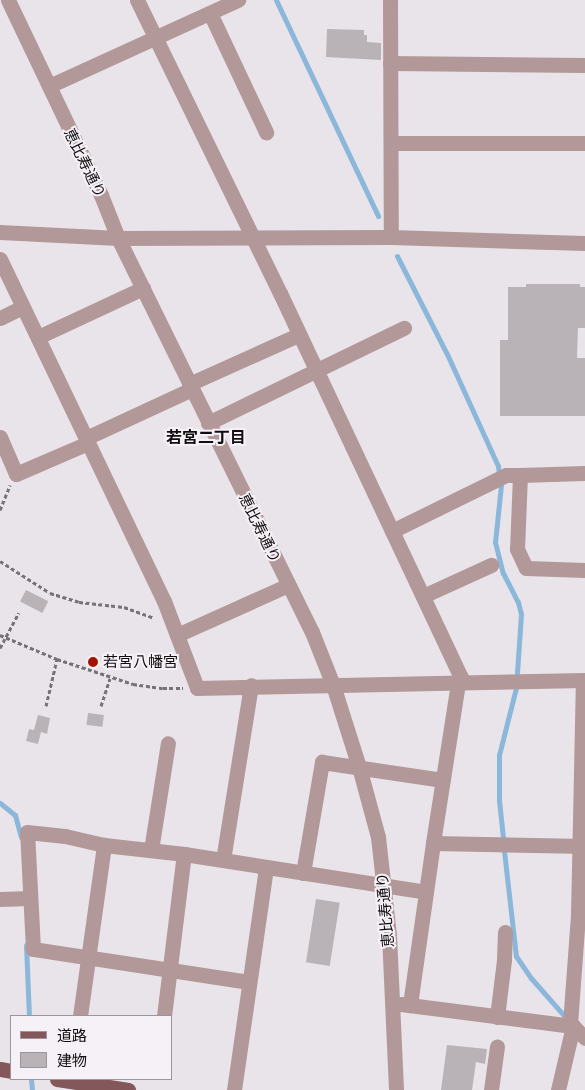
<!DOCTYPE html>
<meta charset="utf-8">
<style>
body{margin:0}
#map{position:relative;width:585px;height:1090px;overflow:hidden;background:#e9e4e9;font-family:"Open Sans","Noto Sans JP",sans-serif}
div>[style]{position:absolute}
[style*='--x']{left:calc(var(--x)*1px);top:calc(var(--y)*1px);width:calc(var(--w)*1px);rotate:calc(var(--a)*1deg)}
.stream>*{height:5px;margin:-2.5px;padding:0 2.5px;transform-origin:2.5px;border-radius:2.5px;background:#8ab7da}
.building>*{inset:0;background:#b9b3b8;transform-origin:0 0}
.path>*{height:3px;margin-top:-1.5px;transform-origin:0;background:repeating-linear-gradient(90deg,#767376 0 4px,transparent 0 6.5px)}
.minor>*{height:15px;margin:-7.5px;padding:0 7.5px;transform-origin:7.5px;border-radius:7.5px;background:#b29899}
.major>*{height:15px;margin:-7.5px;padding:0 7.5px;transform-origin:7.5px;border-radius:7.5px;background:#84575a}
.dots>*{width:14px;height:14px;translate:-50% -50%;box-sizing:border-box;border:2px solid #f6f1f6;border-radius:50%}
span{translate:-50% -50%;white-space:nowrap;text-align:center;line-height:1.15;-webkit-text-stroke:4px #f6f1f6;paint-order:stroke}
.street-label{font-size:15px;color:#100e10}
.poi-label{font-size:15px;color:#100e10}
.left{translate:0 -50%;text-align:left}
.neighbourhood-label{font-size:16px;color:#100e10;font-weight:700}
.legend{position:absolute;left:10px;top:1015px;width:162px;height:65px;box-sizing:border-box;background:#f6f1f6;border:1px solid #9a969a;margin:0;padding:6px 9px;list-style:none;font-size:15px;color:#100e10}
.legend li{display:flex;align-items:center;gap:10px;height:25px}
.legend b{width:25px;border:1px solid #9a969a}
</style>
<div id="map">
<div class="stream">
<div style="--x:276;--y:0;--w:239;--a:64.7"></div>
<div style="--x:397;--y:256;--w:110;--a:63"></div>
<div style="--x:447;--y:354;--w:123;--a:65.5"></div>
<div style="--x:498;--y:466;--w:8;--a:83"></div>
<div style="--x:501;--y:485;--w:57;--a:96"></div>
<div style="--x:495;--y:542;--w:32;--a:76"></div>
<div style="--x:503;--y:573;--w:33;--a:63"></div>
<div style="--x:518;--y:602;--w:12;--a:76"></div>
<div style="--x:521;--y:614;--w:59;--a:93.9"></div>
<div style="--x:0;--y:803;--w:19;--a:39"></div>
<div style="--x:15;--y:815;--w:23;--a:75"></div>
<div style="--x:503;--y:838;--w:37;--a:-96"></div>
<div style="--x:499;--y:801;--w:46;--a:-90"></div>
<div style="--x:499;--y:755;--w:69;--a:-75.8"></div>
<div style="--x:504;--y:851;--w:106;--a:83.5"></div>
<div style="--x:516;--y:956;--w:27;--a:56"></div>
<div style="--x:531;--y:978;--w:55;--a:48.7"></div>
<div style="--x:26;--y:945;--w:71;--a:87.6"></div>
<div style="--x:31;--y:1079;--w:11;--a:85"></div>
</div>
<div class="building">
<div style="clip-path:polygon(327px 29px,364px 30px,364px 35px,367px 35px,367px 42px,381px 43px,381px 60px,326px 57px)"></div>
<div style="clip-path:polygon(526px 284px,580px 284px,580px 287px,585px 287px,585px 328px,578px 328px,577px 358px,585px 358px,585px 416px,500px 416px,500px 340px,508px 340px,508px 287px,526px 287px)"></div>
<div style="left:26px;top:590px;width:25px;height:13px;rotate:27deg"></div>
<div style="left:88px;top:713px;width:16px;height:12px;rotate:7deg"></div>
<div style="clip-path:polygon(38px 715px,50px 718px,47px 734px,41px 732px,38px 744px,26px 741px,29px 729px,34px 730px)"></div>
<div style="left:316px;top:899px;width:24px;height:64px;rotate:9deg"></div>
<div style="clip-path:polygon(447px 1045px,487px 1049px,485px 1064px,476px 1062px,472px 1090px,441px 1090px)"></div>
</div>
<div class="path">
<div style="--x:0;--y:510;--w:27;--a:-68"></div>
<div style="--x:0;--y:561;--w:59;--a:32.6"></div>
<div style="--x:50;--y:593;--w:30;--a:17"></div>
<div style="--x:79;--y:602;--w:45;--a:6.3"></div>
<div style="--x:124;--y:607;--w:32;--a:20"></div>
<div style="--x:0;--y:635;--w:62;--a:22.8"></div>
<div style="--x:57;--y:659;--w:80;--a:18.2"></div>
<div style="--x:133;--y:684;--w:30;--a:8"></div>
<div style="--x:163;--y:688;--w:20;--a:0"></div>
<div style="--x:0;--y:648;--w:40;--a:-62"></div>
<div style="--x:46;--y:706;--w:48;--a:-76.8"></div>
<div style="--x:101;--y:706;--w:29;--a:-72"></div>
</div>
<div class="minor">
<div style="--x:8;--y:0;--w:216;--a:64.5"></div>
<div style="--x:101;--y:195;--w:46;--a:68.4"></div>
<div style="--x:118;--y:238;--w:439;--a:63.8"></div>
<div style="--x:312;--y:632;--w:57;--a:68.4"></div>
<div style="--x:333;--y:685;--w:86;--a:72.4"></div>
<div style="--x:359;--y:767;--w:73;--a:74.8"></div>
<div style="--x:378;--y:837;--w:99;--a:83.6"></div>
<div style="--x:389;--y:935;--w:155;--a:87.4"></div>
<div style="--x:137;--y:0;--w:326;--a:64"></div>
<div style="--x:280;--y:293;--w:425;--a:64.8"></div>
<div style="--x:461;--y:677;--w:7;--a:117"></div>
<div style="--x:458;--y:683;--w:162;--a:98.9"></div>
<div style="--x:433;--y:843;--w:164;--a:98.1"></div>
<div style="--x:390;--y:0;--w:237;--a:89.8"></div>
<div style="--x:210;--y:13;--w:132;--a:64.8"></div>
<div style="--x:390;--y:63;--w:195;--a:0.6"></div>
<div style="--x:49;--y:86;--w:208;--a:-24.5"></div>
<div style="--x:391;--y:143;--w:194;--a:0"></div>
<div style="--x:0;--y:232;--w:118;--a:2.9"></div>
<div style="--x:118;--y:238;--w:273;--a:-0.2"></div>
<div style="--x:391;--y:237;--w:194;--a:1.8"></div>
<div style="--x:0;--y:259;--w:379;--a:64.4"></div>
<div style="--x:164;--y:601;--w:93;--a:69.2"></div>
<div style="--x:197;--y:688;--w:388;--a:-1.2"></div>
<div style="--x:0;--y:318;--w:25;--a:-26"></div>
<div style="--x:38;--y:337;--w:116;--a:-25"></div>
<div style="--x:189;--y:384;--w:120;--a:-24.2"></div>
<div style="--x:208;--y:423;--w:218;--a:-25.9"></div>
<div style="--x:0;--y:437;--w:40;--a:66.6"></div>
<div style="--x:16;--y:474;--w:78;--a:-23.3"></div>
<div style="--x:86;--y:438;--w:117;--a:-24.8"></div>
<div style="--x:585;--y:473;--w:65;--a:178.2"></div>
<div style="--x:520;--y:475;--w:74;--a:92.3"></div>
<div style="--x:517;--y:549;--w:21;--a:65"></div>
<div style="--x:526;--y:568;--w:59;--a:1.9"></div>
<div style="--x:392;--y:531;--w:127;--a:-26.2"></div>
<div style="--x:506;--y:475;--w:14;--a:0"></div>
<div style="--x:423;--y:596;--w:75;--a:-24.5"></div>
<div style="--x:177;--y:635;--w:122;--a:-24.2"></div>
<div style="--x:433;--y:843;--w:152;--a:1.1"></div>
<div style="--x:151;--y:850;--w:108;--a:-81"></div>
<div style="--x:223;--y:860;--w:177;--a:-80.9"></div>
<div style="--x:303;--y:873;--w:113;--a:-80.3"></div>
<div style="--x:322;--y:762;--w:122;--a:8.5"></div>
<div style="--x:0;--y:899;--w:30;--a:-2"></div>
<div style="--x:249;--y:982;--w:219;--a:-171.3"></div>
<div style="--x:33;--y:949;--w:117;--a:-92.9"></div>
<div style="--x:27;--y:832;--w:38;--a:6"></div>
<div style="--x:65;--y:836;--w:40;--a:13"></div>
<div style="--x:104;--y:845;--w:81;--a:6.4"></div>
<div style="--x:184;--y:854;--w:245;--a:8.9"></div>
<div style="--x:401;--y:1004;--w:173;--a:7.3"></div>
<div style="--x:573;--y:1026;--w:17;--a:45"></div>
<div style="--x:80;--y:1016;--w:173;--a:-82"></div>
<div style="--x:164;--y:1016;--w:163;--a:-83"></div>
<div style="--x:497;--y:1017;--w:57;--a:-83"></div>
<div style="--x:504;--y:960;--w:28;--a:-88"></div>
<div style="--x:234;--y:1090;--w:225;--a:-81.8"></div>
<div style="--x:491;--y:1090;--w:44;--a:-82.2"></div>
<div style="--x:558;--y:1090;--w:66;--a:-76.8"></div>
<div style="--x:573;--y:1026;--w:4;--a:-146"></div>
<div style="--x:570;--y:1024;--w:109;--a:-85.8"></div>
<div style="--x:578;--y:915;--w:235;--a:-88.8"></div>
</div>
<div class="major">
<div style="--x:0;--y:1069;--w:11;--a:10"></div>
<div style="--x:57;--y:1079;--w:72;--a:8.8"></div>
</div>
<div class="dots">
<div style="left:93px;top:662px;background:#a51300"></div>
</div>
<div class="street-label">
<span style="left:85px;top:163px;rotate:64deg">恵比寿通り</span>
<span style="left:260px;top:528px;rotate:64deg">恵比寿通り</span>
<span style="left:385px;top:910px;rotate:-95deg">恵比寿通り</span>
</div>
<div class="poi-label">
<span class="left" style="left:103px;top:662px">若宮八幡宮</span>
</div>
<div class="neighbourhood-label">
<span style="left:206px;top:437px">若宮二丁目</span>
</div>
<ul class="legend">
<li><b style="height:6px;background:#84575a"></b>道路</li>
<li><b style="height:14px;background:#b9b3b8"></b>建物</li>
</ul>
</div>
